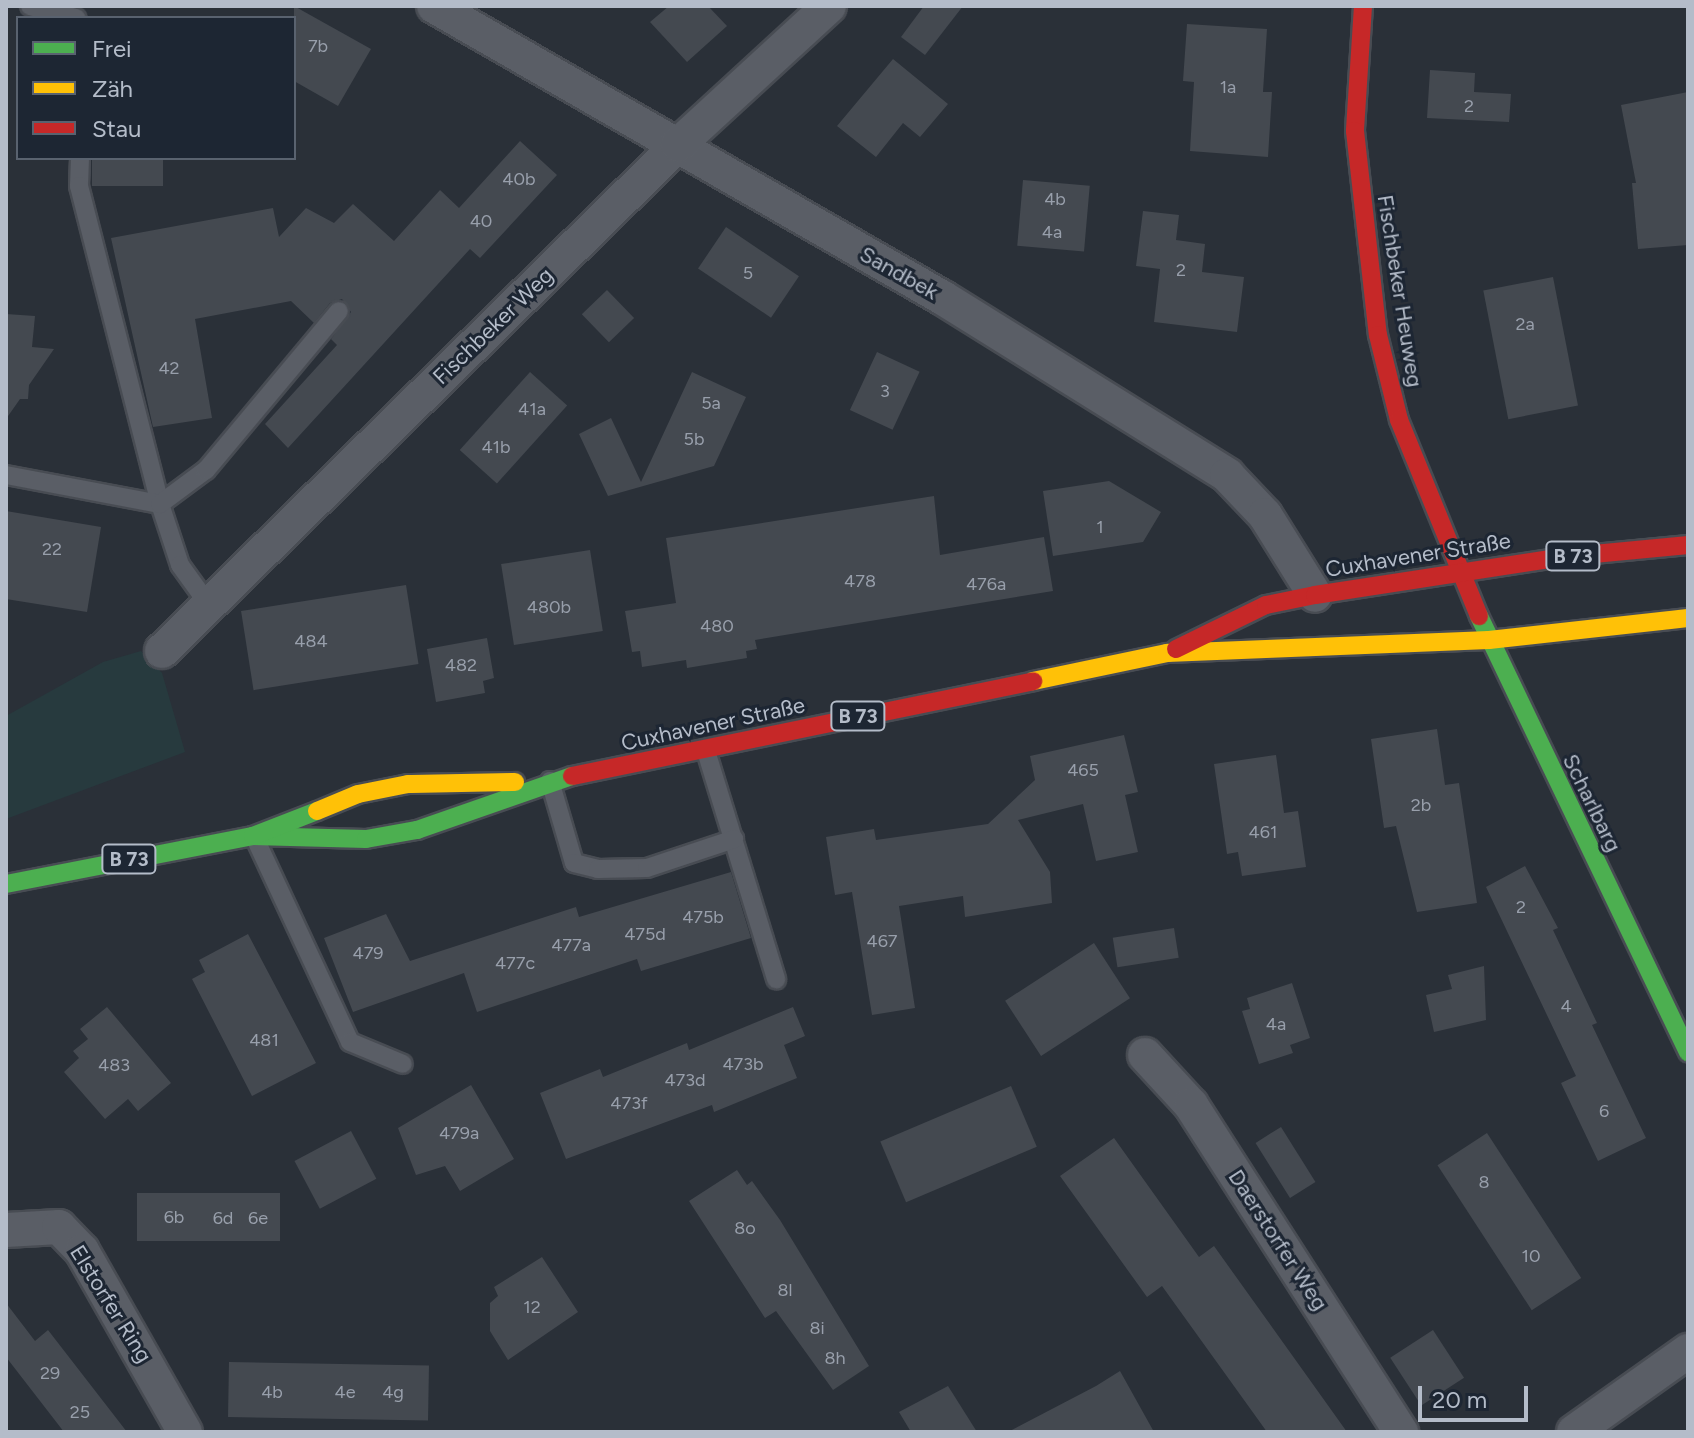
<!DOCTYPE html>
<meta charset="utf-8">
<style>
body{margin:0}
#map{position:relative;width:1694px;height:1438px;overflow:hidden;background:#2a3038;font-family:Figtree,sans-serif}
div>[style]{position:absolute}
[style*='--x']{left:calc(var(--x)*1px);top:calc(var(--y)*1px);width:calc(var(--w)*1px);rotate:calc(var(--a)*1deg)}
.green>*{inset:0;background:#273a3e}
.building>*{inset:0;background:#444950;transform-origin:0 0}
.roads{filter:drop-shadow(2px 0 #484c53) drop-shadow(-2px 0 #484c53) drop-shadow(0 2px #484c53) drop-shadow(0 -2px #484c53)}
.lane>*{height:18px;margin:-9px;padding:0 9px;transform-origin:9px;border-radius:9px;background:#5a5e66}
.street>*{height:34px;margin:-17px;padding:0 17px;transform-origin:17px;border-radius:17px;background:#5a5e66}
.fast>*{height:18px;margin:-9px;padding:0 9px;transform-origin:9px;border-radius:9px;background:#4caf50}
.slow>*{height:18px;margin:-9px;padding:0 9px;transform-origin:9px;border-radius:9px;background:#ffc107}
.jam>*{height:18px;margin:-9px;padding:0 9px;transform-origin:9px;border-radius:9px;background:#c62828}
span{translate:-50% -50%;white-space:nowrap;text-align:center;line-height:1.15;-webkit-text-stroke:6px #1d2633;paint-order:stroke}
.number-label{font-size:18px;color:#989fab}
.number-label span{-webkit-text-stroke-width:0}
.shield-label span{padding:2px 6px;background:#1d2633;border:2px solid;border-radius:6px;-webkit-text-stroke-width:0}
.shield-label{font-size:20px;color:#b4bcc9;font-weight:700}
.street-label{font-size:22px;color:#b4bcc9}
.frame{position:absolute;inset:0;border:8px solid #b4bcc9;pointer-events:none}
.legend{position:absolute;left:16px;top:16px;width:280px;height:144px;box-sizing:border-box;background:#1d2633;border:2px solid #59626f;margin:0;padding:10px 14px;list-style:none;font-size:24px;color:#b4bcc9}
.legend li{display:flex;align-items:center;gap:16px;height:40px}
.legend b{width:40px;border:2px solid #59626f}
.scale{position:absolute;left:1418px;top:1386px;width:110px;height:36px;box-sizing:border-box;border:4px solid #b4bcc9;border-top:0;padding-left:10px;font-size:24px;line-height:28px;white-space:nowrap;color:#b4bcc9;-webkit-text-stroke:6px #1d2633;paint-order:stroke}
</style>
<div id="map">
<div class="green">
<div style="clip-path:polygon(141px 651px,162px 673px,185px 752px,6px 819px,6px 716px,103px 662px)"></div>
</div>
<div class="building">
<div style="clip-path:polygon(294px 6px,371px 49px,338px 106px,294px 81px)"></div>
<div style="clip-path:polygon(669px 6px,708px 6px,727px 26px,687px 62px,650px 22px)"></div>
<div style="clip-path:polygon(924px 6px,963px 6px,925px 55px,901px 37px)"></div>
<div style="clip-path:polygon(1187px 24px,1267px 29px,1263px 92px,1272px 92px,1268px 157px,1190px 151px,1194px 82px,1183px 81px)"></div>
<div style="clip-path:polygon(893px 59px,948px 104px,920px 137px,903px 123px,876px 157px,837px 126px)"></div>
<div style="clip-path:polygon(1430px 70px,1475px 73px,1474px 92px,1511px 94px,1509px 122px,1427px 118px)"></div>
<div style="clip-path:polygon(1688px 92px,1688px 245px,1638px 249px,1632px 183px,1636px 183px,1621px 105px)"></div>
<div style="clip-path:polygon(520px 141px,557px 175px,480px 258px,470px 249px,288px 448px,265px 424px,337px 345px,331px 339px,351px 312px,342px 299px,330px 303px,314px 323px,291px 301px,195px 319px,212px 418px,153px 427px,111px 238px,273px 208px,279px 237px,306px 208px,334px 223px,353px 204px,394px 241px,440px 190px,459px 208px)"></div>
<div style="left:92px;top:158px;width:71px;height:28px"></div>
<div style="left:1023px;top:180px;width:67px;height:66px;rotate:5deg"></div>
<div style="clip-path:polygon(1143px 211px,1179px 215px,1176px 240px,1205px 244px,1202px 272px,1244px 277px,1237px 332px,1154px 322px,1160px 269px,1136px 266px)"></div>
<div style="left:726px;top:227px;width:88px;height:50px;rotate:34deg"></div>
<div style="left:1553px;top:277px;width:131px;height:71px;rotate:79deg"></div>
<div style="left:607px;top:290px;width:39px;height:35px;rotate:46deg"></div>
<div style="clip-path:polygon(6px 314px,35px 316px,32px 347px,54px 349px,29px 385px,28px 399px,20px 399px,6px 419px)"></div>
<div style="left:877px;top:352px;width:47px;height:64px;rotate:25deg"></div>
<div style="left:530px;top:372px;width:50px;height:105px;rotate:42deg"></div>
<div style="clip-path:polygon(692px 372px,746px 397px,714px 466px,608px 496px,579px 434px,611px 418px,641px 482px)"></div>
<div style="clip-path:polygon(1109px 481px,1161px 512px,1143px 542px,1053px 556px,1043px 491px)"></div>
<div style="clip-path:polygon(934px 496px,940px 555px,1044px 537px,1053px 591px,755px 640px,757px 649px,746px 651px,747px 658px,687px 668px,686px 660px,642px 667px,640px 651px,632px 652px,625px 611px,676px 603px,666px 538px)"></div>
<div style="clip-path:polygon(6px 511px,101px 527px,87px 612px,6px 599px)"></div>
<div style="left:590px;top:550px;width:82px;height:90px;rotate:81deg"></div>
<div style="left:406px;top:585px;width:80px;height:167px;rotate:81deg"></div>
<div style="clip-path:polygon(487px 638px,494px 678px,483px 681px,485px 693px,436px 702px,427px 649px)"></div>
<div style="clip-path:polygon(1437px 729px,1445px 785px,1459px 783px,1477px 903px,1417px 912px,1396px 826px,1384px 828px,1371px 739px)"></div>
<div style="clip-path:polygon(1124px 735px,1138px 792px,1125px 795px,1138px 852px,1096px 861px,1083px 804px,1018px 820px,1050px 872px,1052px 903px,965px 917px,963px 896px,899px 906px,915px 1008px,872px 1015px,852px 892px,835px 895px,826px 837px,874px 829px,876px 840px,988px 824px,1035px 780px,1030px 756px)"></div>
<div style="clip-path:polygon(1276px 755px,1284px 813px,1298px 811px,1306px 867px,1242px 876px,1238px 852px,1227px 854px,1214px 764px)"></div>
<div style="clip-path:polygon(1525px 866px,1558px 928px,1553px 930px,1597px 1023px,1592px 1025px,1646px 1138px,1598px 1161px,1561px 1083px,1576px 1076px,1486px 887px)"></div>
<div style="clip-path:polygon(731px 872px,751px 938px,641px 971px,637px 959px,477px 1012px,464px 973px,353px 1012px,324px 938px,386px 914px,410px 961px,576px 907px,579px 917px)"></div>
<div style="left:1174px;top:928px;width:30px;height:62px;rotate:81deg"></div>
<div style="clip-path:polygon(248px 934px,316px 1063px,252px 1096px,192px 979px,205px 972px,199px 960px)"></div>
<div style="left:1094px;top:943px;width:66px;height:106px;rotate:57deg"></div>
<div style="clip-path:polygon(1484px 966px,1486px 1020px,1434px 1032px,1426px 995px,1452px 989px,1448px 975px)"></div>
<div style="clip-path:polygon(1292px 983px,1310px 1038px,1290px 1045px,1293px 1053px,1259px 1064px,1242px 1011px,1250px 1009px,1247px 998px)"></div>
<div style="clip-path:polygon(107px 1007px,171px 1083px,138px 1111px,128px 1099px,105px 1119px,64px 1072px,79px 1058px,73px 1051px,88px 1039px,80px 1029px)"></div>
<div style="clip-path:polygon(793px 1007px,805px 1036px,784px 1045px,797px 1078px,714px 1112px,712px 1105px,566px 1159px,540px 1093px,600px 1069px,603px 1077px,687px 1043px,689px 1050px)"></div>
<div style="clip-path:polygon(471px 1085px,514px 1159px,460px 1191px,445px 1166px,416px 1175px,398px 1128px)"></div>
<div style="left:1011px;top:1086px;width:66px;height:142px;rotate:67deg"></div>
<div style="left:1281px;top:1127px;width:65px;height:30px;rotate:58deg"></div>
<div style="left:351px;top:1131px;width:54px;height:64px;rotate:62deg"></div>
<div style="left:1487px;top:1133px;width:173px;height:59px;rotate:57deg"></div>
<div style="clip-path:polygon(1114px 1138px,1199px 1257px,1214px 1246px,1347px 1432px,1267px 1432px,1162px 1286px,1147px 1297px,1060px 1176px)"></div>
<div style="clip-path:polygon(737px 1170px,747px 1185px,752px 1181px,780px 1220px,869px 1366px,833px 1390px,776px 1311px,765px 1318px,689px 1201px)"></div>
<div style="left:137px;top:1193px;width:143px;height:48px"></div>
<div style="clip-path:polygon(542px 1257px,578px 1312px,508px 1360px,490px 1331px,490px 1303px,498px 1296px,494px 1287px)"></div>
<div style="clip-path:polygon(6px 1303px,35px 1341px,48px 1330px,127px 1432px,64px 1432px,6px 1357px)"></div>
<div style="left:1433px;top:1330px;width:57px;height:51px;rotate:57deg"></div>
<div style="left:229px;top:1362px;width:200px;height:55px;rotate:1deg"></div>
<div style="clip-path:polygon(1120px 1371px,1154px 1432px,1008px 1432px,1096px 1386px)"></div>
<div style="clip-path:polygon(948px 1386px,977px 1432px,911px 1432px,899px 1412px)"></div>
</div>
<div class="roads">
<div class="lane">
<div style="--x:30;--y:6;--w:48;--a:14.6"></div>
<div style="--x:80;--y:158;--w:28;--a:92"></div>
<div style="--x:79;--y:186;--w:328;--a:75.7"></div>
<div style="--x:160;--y:504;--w:64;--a:71.8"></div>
<div style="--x:180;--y:565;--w:49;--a:54.1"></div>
<div style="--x:6;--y:475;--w:157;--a:10.7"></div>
<div style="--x:160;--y:504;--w:57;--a:-36.5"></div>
<div style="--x:206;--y:470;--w:207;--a:-50.1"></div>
<div style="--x:706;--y:751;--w:239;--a:72.9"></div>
<div style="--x:550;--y:781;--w:85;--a:73.7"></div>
<div style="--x:574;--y:863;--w:25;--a:14"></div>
<div style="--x:598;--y:869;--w:49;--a:-1.2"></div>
<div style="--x:647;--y:868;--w:92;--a:-18.4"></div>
<div style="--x:254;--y:836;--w:227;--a:65"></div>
<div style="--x:350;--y:1042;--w:57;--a:22.5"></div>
</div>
<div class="street">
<div style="--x:434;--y:6;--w:587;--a:29.84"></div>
<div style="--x:943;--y:298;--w:335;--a:31.9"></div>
<div style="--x:1227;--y:475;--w:55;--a:46.5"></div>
<div style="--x:1265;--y:515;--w:94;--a:58"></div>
<div style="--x:162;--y:651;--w:723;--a:-44.44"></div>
<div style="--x:678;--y:145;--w:205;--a:-42.6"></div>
<div style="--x:1145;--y:1055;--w:68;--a:47.4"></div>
<div style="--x:1191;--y:1105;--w:389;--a:57.3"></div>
<div style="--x:6;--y:1230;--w:53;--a:-3.2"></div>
<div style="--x:59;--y:1227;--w:33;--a:46"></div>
<div style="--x:82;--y:1251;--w:208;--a:60.4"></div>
<div style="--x:1574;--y:1432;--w:140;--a:-35.4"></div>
</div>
<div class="fast">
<div style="--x:1479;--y:616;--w:484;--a:64.4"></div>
<div style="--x:253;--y:836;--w:113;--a:1.5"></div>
<div style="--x:366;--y:839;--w:52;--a:-10"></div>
<div style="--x:417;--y:830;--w:164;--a:-19.2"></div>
<div style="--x:6;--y:884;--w:252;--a:-11"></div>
<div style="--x:253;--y:836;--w:69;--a:-21.3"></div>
</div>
<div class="slow">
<div style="--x:1033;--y:681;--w:137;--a:-11.8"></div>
<div style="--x:1167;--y:653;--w:322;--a:-2.3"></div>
<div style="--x:1489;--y:640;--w:200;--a:-6.3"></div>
<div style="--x:317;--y:811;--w:44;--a:-22.5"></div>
<div style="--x:358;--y:794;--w:51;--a:-11.3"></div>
<div style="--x:408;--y:784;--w:107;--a:-1.1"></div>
</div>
<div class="jam">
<div style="--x:1363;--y:6;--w:125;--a:93.7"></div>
<div style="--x:1355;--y:131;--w:205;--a:83.6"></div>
<div style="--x:1378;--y:335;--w:88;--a:76.1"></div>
<div style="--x:1399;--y:420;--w:212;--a:67.8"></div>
<div style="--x:1176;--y:649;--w:100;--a:-26.1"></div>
<div style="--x:1266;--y:605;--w:50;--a:-11.5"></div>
<div style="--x:1315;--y:595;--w:250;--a:-8.7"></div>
<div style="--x:1562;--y:557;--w:127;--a:-5.4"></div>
<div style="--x:572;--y:776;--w:471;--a:-11.6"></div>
</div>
</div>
<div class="number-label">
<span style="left:318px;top:46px">7b</span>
<span style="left:1228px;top:87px">1a</span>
<span style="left:1469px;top:106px">2</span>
<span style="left:519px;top:179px">40b</span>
<span style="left:1055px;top:199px">4b</span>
<span style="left:481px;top:221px">40</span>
<span style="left:1052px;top:232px">4a</span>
<span style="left:1181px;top:270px">2</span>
<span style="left:748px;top:273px">5</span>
<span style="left:1525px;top:324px">2a</span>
<span style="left:169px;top:368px">42</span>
<span style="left:885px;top:391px">3</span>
<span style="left:711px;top:403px">5a</span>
<span style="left:532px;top:409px">41a</span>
<span style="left:694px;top:439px">5b</span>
<span style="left:496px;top:447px">41b</span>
<span style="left:1100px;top:527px">1</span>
<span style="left:52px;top:549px">22</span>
<span style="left:860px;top:581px">478</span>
<span style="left:986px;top:584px">476a</span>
<span style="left:549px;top:607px">480b</span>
<span style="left:717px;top:626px">480</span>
<span style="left:311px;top:641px">484</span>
<span style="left:461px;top:665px">482</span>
<span style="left:1083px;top:770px">465</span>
<span style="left:1421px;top:805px">2b</span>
<span style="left:1263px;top:832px">461</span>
<span style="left:1521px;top:907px">2</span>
<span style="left:703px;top:917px">475b</span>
<span style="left:645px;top:934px">475d</span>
<span style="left:882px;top:941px">467</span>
<span style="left:571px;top:945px">477a</span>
<span style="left:368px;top:953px">479</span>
<span style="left:515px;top:963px">477c</span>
<span style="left:1566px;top:1006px">4</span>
<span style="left:1276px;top:1024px">4a</span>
<span style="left:264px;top:1040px">481</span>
<span style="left:743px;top:1064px">473b</span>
<span style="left:114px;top:1065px">483</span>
<span style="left:685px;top:1080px">473d</span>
<span style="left:629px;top:1103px">473f</span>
<span style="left:1604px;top:1111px">6</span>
<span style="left:459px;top:1133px">479a</span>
<span style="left:1484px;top:1182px">8</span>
<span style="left:174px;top:1217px">6b</span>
<span style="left:223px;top:1218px">6d</span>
<span style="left:258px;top:1218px">6e</span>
<span style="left:745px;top:1228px">8o</span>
<span style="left:1531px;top:1256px">10</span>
<span style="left:785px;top:1290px">8l</span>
<span style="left:532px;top:1307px">12</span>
<span style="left:817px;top:1328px">8i</span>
<span style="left:835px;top:1358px">8h</span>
<span style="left:50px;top:1373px">29</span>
<span style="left:272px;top:1392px">4b</span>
<span style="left:345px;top:1392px">4e</span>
<span style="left:393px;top:1392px">4g</span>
<span style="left:80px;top:1412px">25</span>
</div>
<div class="shield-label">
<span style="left:1573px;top:556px">B 73</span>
<span style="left:858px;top:716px">B 73</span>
<span style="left:129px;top:859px">B 73</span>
</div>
<div class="street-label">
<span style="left:899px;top:273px;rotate:29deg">Sandbek</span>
<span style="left:1400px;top:291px;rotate:81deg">Fischbeker Heuweg</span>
<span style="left:493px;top:326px;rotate:-44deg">Fischbeker Weg</span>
<span style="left:1418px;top:555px;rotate:-9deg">Cuxhavener Straße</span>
<span style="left:713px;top:724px;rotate:-12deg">Cuxhavener Straße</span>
<span style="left:1592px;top:803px;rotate:64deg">Scharlbarg</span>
<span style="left:1278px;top:1240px;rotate:57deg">Daerstorfer Weg</span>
<span style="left:111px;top:1304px;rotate:58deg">Elstorfer Ring</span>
</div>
<div class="frame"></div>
<ul class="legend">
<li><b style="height:10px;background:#4caf50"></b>Frei</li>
<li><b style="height:10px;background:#ffc107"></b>Zäh</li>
<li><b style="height:10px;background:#c62828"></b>Stau</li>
</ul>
<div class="scale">20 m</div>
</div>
